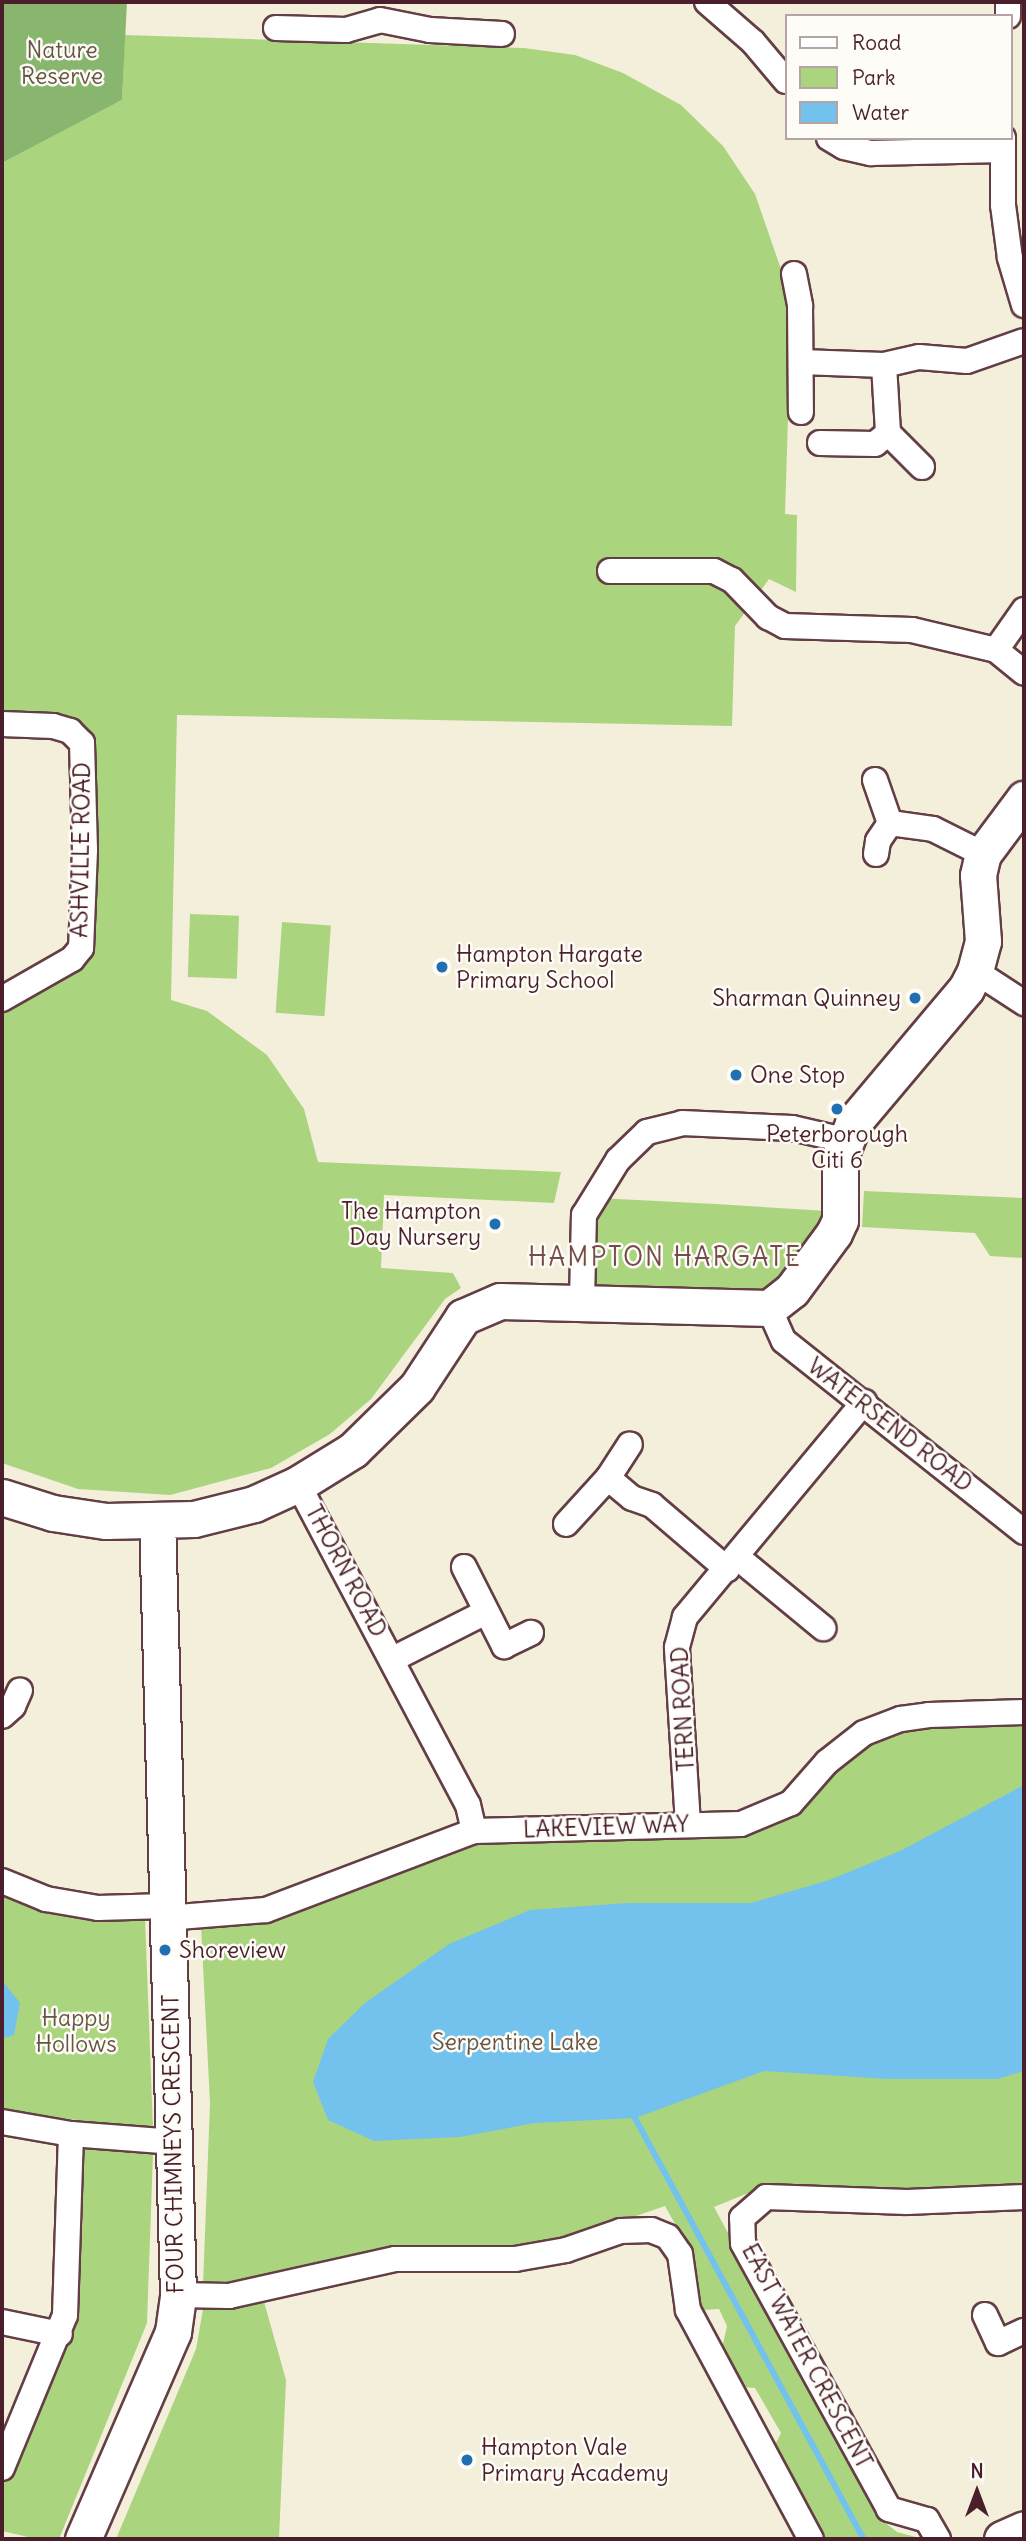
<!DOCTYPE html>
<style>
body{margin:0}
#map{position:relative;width:1026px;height:2541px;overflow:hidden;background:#f4efdb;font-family:Delius,sans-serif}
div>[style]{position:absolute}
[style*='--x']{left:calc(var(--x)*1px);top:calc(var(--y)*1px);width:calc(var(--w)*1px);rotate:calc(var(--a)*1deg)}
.green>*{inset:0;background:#abd47f;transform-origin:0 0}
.forest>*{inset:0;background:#88b66e}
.water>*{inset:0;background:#73c2ee}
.stream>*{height:6px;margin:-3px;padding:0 3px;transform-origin:3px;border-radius:3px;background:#73c2ee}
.roads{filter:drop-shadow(2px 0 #643e45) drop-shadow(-2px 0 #643e45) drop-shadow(0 2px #643e45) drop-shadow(0 -2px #643e45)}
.street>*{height:24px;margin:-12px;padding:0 12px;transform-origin:12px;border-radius:12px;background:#fff}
.secondary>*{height:35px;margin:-17.5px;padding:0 17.5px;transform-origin:17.5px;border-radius:17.5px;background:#fff}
.dots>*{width:19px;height:19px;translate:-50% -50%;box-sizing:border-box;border:4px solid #fdfcf7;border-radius:50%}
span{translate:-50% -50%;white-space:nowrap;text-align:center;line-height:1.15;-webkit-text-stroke:5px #fdfcf7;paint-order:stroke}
.park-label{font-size:23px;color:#675544}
.street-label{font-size:23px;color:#4a1f2b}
.poi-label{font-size:23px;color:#4a1f2b}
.left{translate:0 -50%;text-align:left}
.right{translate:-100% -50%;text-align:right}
.quarter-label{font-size:26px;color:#764c4a;letter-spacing:2px}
.frame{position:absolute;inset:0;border:4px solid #4a1f2b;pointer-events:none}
.legend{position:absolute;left:785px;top:14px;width:228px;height:126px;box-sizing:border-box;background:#fdfcf7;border:2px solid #b5a4a5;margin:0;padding:9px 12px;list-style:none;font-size:21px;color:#4a1f2b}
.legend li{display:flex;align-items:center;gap:14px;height:35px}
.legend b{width:35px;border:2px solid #b5a4a5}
.north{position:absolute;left:942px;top:2457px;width:70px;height:70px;-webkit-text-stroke:5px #fdfcf7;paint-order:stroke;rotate:0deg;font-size:19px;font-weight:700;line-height:28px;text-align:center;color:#4a1f2b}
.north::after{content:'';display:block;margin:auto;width:24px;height:32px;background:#4a1f2b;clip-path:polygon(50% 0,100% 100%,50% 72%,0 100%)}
</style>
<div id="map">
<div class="green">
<div style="clip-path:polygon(125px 35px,524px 48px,575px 55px,623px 73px,681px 105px,723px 146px,755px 194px,781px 269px,791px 322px,785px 514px,797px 515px,796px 592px,769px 579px,735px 626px,732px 726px,177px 715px,171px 1000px,207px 1011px,267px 1055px,304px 1109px,318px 1162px,561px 1172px,554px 1203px,384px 1195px,381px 1268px,453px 1273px,461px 1288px,445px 1299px,371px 1399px,330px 1434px,271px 1468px,170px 1495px,78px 1489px,2px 1463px,2px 1010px,52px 977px,90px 961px,93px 853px,93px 745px,2px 715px,2px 163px,122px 100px)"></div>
<div style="left:190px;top:914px;width:49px;height:63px;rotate:2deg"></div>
<div style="left:282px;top:922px;width:49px;height:91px;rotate:4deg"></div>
<div style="clip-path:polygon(864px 1191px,1024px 1198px,1024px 1258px,990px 1256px,975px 1233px,862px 1227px)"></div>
<div style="clip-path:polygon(598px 1198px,715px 1204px,827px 1211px,821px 1237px,774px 1291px,598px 1289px,593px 1280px)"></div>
<div style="clip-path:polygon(1024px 1721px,1024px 2187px,951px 2192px,758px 2189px,714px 2207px,883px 2521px,897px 2532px,923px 2539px,821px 2539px,773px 2449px,781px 2433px,755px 2388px,742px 2387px,722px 2348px,727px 2326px,719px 2309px,702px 2310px,691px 2290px,688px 2247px,665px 2206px,569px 2239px,510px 2250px,374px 2251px,253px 2283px,203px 2285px,210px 2103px,201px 1926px,282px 1915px,356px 1889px,431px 1853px,477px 1840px,725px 1834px,875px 1737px,909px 1725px)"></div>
<div style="clip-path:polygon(2px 1891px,145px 1917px,153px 2129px,2px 2111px)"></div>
<div style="clip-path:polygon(82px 2148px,153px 2154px,147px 2323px,59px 2539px,37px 2539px,2px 2531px,2px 2481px,12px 2472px,72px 2326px)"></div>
<div style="clip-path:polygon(263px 2298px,286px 2380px,279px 2539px,116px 2539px,196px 2349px,204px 2304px)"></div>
</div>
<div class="forest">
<div style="clip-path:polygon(2px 2px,127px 2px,122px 100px,2px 163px)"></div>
</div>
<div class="water">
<div style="clip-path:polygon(1024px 1785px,1024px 2071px,997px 2079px,888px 2079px,764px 2071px,635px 2118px,535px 2123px,460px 2137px,374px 2141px,328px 2120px,313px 2082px,328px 2039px,365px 2003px,449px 1944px,530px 1910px,628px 1903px,751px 1903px,829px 1880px,900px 1851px)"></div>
<div style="clip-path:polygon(2px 1980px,20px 2003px,14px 2035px,2px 2039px)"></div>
</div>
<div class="stream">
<div style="--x:635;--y:2118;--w:479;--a:61.5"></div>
</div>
<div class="roads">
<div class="street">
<div style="--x:707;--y:2;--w:61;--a:41"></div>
<div style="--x:753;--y:42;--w:51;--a:49.8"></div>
<div style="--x:1008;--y:16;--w:14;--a:-90"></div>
<div style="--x:276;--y:28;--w:70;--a:1.6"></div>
<div style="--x:346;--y:30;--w:35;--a:-16"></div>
<div style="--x:380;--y:20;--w:51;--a:11.3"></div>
<div style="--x:430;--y:30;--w:72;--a:3.2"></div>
<div style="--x:829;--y:138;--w:17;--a:31"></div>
<div style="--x:844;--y:147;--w:28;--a:13"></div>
<div style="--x:871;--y:153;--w:132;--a:-1.3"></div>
<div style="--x:1003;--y:138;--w:67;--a:90"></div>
<div style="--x:1003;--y:205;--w:53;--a:82.5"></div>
<div style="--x:1010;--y:258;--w:49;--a:73.4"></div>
<div style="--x:794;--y:274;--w:33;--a:79"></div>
<div style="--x:800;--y:306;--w:106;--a:89.5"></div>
<div style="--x:801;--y:362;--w:83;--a:2.1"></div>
<div style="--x:884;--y:365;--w:36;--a:-13"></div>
<div style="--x:919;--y:357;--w:48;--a:4.8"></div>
<div style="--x:967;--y:361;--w:60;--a:-19.3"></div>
<div style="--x:884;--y:365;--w:68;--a:86.6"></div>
<div style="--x:888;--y:433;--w:48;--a:45"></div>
<div style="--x:820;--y:443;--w:55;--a:1"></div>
<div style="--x:875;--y:444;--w:17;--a:-40"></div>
<div style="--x:610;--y:571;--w:104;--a:0"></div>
<div style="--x:714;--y:571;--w:20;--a:27"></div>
<div style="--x:732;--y:580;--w:52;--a:45.8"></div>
<div style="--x:768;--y:617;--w:19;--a:28"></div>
<div style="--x:785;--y:626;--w:127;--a:1.8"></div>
<div style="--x:912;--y:630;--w:86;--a:13.4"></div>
<div style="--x:996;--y:650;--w:36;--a:39"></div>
<div style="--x:996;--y:650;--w:49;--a:-55"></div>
<div style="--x:2;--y:724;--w:51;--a:2.2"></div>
<div style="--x:53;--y:726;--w:18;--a:16"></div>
<div style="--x:70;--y:731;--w:17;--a:45"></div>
<div style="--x:82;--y:743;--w:107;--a:88.4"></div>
<div style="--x:85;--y:850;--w:98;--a:92.3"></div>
<div style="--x:81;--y:948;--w:14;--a:129"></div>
<div style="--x:72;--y:959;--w:81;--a:150.3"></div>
<div style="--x:875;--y:780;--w:46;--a:70.8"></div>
<div style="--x:890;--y:823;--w:43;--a:7.9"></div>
<div style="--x:933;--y:829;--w:56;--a:26.6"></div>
<div style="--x:876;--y:854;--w:13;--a:-81"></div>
<div style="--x:878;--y:841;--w:22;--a:-56"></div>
<div style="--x:975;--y:971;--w:59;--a:33.1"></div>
<div style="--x:582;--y:1301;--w:86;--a:-88.7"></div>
<div style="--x:584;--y:1215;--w:65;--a:-58.3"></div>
<div style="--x:618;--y:1160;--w:40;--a:-44"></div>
<div style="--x:647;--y:1132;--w:36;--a:-14"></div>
<div style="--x:682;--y:1123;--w:110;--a:2.6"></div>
<div style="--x:792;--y:1128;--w:53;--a:13"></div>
<div style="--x:769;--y:1308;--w:36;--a:66"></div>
<div style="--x:784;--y:1341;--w:307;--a:38.5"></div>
<div style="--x:608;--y:1478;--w:31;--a:40"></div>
<div style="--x:632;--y:1498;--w:21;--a:19"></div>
<div style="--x:652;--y:1505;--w:99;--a:40.5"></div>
<div style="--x:298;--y:1484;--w:363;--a:62.1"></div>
<div style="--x:468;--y:1805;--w:27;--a:77"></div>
<div style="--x:566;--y:1524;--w:62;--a:-47.6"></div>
<div style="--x:608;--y:1478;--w:40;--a:-57.1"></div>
<div style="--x:737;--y:1557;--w:112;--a:39.5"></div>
<div style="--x:464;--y:1567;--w:89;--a:63.1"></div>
<div style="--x:504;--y:1646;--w:30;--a:-26"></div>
<div style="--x:393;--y:1659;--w:104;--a:-26.8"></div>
<div style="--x:2;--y:1716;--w:15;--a:-42"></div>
<div style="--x:13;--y:1706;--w:17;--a:-66"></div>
<div style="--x:688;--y:1824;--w:177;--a:-93.6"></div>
<div style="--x:677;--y:1647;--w:31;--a:-75"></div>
<div style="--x:685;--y:1617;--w:280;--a:-50.2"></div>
<div style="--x:2;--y:1881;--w:48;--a:22.2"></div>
<div style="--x:46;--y:1899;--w:53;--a:9.8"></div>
<div style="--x:98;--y:1908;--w:68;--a:-1.7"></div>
<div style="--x:166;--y:1918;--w:100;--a:-4.6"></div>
<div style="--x:266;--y:1910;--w:222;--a:-20.8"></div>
<div style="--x:474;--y:1831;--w:267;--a:-1.5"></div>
<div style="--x:741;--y:1824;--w:54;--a:-22.8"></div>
<div style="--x:791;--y:1803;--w:55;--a:-48.7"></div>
<div style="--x:827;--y:1762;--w:47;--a:-38.1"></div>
<div style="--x:864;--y:1733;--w:40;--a:-21"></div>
<div style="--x:901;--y:1719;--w:28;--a:-8"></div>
<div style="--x:929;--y:1715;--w:95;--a:-1.8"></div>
<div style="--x:2;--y:2122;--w:70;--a:9.9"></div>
<div style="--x:71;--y:2134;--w:104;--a:4.4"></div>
<div style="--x:178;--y:2295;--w:51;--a:1.1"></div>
<div style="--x:229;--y:2296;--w:170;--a:-12.6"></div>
<div style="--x:395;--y:2259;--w:120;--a:0"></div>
<div style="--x:515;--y:2259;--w:52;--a:-10"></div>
<div style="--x:566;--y:2250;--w:58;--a:-19.1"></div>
<div style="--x:621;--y:2231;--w:30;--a:-2"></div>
<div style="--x:651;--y:2230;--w:18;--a:22"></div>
<div style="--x:668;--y:2237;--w:21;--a:55"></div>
<div style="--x:680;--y:2254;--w:57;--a:81.9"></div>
<div style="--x:688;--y:2310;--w:260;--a:61.8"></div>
<div style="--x:985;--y:2315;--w:31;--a:65"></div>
<div style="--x:998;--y:2343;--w:29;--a:-25"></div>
<div style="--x:2;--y:2322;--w:59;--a:11.7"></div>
<div style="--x:2;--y:2468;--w:165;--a:-67.6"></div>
<div style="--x:65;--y:2315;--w:181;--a:-88.1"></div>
<div style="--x:938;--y:2539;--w:22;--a:-120"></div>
<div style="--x:927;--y:2520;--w:40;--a:-164"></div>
<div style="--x:889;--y:2509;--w:303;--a:-118.8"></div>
<div style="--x:743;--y:2243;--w:25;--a:-92"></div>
<div style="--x:742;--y:2218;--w:32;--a:-41"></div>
<div style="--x:766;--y:2197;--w:141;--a:2"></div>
<div style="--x:907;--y:2202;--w:117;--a:-2.4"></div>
</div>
<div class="secondary">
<div style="--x:2;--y:1497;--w:53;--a:17.4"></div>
<div style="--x:53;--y:1513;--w:54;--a:8.6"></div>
<div style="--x:106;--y:1521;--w:88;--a:-1.3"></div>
<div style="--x:194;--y:1519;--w:62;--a:-14"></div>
<div style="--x:254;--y:1504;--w:48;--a:-24.4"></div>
<div style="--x:298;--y:1484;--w:65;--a:-31.7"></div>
<div style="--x:353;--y:1450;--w:90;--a:-44.5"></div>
<div style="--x:417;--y:1387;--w:84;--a:-56.7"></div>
<div style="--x:463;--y:1317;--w:40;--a:-23.4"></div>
<div style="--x:500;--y:1301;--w:269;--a:1.5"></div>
<div style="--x:769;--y:1308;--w:29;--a:-38"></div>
<div style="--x:792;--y:1290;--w:71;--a:-53.6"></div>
<div style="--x:834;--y:1233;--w:14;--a:-65"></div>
<div style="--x:840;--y:1220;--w:64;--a:-90"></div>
<div style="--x:840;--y:1156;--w:35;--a:-68"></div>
<div style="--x:853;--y:1123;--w:175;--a:-49.9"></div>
<div style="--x:966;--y:989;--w:20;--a:-63"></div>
<div style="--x:975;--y:971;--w:31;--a:-75"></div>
<div style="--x:983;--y:941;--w:66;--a:-94.3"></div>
<div style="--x:978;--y:875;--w:22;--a:-77"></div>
<div style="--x:983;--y:854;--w:69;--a:-53.3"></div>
<div style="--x:83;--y:2539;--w:226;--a:-66.5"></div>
<div style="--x:173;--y:2332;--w:37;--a:-82"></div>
<div style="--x:178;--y:2295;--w:774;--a:-91.55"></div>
<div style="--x:1002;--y:2539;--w:24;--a:-24"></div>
</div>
</div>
<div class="dots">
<div style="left:442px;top:967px;background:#1f6fb2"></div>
<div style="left:915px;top:998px;background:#1f6fb2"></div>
<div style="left:736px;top:1075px;background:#1f6fb2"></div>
<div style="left:837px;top:1109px;background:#1f6fb2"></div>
<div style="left:495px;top:1224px;background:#1f6fb2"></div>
<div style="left:165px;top:1950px;background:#1f6fb2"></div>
<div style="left:467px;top:2460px;background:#1f6fb2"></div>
</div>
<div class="park-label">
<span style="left:62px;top:63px">Nature<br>Reserve</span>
<span style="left:76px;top:2031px">Happy<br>Hollows</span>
<span style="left:515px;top:2042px">Serpentine Lake</span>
</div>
<div class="street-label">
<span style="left:81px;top:850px;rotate:-89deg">ASHVILLE ROAD</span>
<span style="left:890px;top:1425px;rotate:38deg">WATERSEND ROAD</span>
<span style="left:346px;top:1571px;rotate:62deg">THORN ROAD</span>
<span style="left:683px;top:1709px;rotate:-93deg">TERN ROAD</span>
<span style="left:606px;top:1827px;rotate:-2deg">LAKEVIEW WAY</span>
<span style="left:173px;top:2144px;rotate:-91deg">FOUR CHIMNEYS CRESCENT</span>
<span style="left:807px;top:2356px;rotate:62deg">EAST WATER CRESCENT</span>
</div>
<div class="poi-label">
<span class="left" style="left:456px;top:967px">Hampton Hargate<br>Primary School</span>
<span class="right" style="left:901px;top:998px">Sharman Quinney</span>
<span class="left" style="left:750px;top:1075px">One Stop</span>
<span style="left:837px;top:1147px">Peterborough<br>Citi 6</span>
<span class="right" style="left:481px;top:1224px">The Hampton<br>Day Nursery</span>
<span class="left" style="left:179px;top:1950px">Shoreview</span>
<span class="left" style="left:481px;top:2460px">Hampton Vale<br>Primary Academy</span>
</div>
<div class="quarter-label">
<span style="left:665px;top:1257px">HAMPTON HARGATE</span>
</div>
<div class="frame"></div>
<ul class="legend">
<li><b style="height:9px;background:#fff"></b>Road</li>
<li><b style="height:19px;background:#abd47f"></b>Park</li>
<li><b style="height:19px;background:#73c2ee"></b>Water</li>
</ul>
<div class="north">N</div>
</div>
